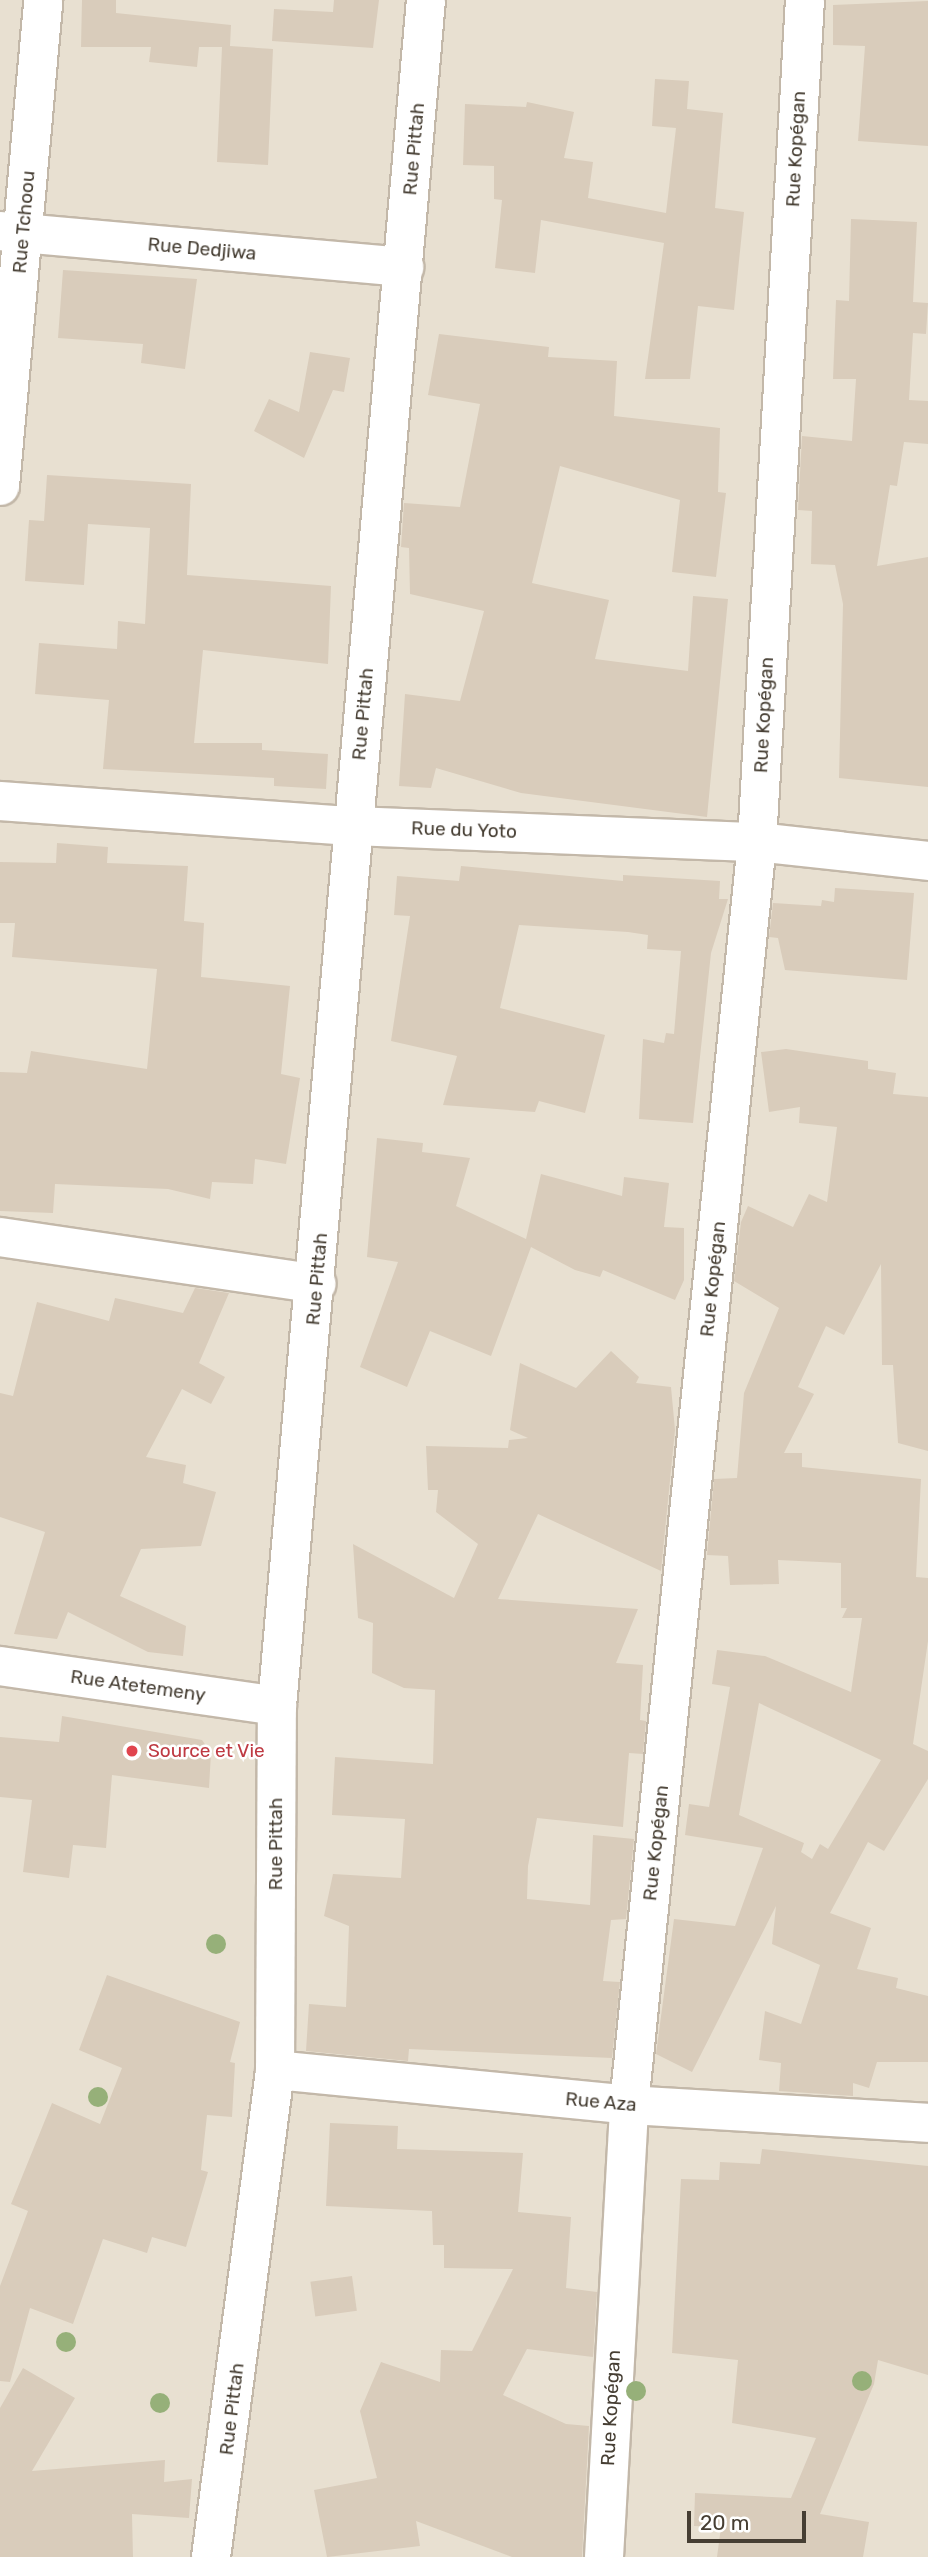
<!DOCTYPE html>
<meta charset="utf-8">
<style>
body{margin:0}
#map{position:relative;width:928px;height:2557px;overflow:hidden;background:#f4eee4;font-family:Rubik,sans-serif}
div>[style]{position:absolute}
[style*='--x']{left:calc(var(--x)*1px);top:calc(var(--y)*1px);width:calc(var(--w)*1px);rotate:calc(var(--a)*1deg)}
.residential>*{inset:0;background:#e8e0d1;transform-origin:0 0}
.building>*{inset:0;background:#d9ccbb;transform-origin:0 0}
.roads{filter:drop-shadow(2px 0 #c3b8a9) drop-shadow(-2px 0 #c3b8a9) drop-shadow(0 2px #c3b8a9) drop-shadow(0 -2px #c3b8a9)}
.minor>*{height:38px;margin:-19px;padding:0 19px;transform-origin:19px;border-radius:19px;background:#fff}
.trees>*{width:20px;height:20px;margin:-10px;border-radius:50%;background:#96b079}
.dots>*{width:19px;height:19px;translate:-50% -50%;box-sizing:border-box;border:4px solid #fff;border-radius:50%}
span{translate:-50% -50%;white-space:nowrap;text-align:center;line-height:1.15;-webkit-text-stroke:5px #fff;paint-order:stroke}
.street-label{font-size:19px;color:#463e33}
.health-label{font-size:19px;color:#be3a42}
.left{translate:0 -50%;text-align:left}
.scale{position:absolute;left:687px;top:2511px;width:119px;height:32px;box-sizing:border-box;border:4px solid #463e33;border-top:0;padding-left:9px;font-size:21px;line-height:24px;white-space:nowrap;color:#463e33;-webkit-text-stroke:5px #fff;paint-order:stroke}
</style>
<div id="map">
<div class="residential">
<div style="left:0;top:0;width:928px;height:2557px"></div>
</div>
<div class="building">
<div style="clip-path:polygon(82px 0,116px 0,116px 13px,231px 25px,230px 46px,273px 49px,268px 165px,217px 162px,222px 47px,199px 47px,197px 67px,149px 62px,151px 47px,81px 47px)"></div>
<div style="clip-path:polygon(334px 0,379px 0,373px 48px,272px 41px,274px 9px,333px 12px)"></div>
<div style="clip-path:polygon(928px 1px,928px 146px,858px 141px,865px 46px,833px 45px,833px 5px)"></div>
<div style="clip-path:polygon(655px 79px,689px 81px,687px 109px,723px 113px,715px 208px,744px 212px,734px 310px,698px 306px,690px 379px,645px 379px,664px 243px,541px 220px,535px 273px,495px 268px,502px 200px,494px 199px,494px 166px,463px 165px,465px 104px,526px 107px,527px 102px,574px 112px,564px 158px,593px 162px,588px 198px,666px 213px,676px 128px,652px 126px)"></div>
<div style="clip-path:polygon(851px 219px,917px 222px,913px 302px,928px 303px,926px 334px,913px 333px,909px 400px,928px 401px,928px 444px,904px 442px,897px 486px,890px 485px,877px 566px,928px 557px,928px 787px,839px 778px,843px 604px,835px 565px,811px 564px,812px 511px,798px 510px,802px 436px,852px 441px,856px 379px,833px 379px,836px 300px,849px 301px)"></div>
<div style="clip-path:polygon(63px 270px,197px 279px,185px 369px,141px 363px,143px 344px,58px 338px)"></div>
<div style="clip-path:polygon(439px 334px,549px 347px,548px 357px,617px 361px,614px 416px,720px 428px,718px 492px,726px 493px,716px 577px,672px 572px,680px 500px,560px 466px,532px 583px,609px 600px,595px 659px,688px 671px,693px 596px,728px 599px,707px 817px,521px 793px,436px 768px,431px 788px,399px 786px,405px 694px,460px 701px,484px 611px,410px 594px,409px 548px,401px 547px,404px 503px,460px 507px,480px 404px,428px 395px)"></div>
<div style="clip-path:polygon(310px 352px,350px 358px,344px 392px,333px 390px,304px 458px,254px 431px,269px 399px,299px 412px)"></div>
<div style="clip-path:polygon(47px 475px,191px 484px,187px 575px,331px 586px,328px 664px,203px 650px,194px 743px,262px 743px,262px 750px,328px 754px,326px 789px,274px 786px,274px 778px,103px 769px,109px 700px,35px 694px,39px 643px,117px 649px,118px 621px,145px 624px,150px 528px,88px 524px,84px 585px,25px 581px,29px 520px,44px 521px)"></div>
<div style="clip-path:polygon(57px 843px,108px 847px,107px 863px,188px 866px,184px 921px,204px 923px,201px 977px,290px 986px,281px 1074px,300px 1078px,286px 1164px,255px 1159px,253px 1184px,212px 1182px,210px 1199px,168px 1189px,55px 1184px,53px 1213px,0 1211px,0 1072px,27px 1073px,31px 1051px,147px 1069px,157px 969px,12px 957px,15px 923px,0 923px,0 862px,56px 863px)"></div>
<div style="clip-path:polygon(461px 866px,623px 881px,623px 875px,720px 881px,719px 899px,728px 899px,711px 953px,693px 1123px,639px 1119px,643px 1039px,664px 1043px,666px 1033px,674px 1034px,681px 951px,647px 949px,648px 935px,628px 932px,519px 925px,500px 1008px,605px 1035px,585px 1113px,539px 1101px,535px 1112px,443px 1105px,457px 1056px,391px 1041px,410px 916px,394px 915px,397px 876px,459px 881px)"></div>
<div style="clip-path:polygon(835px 888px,914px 893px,907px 980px,785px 970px,778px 938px,769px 937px,773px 903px,821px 906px,822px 900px,834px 902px)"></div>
<div style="clip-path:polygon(evenodd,786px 1049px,868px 1061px,868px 1069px,896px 1073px,893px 1094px,928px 1097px,928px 1451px,898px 1443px,893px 1365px,882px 1365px,881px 1264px,844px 1335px,826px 1326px,798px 1387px,814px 1394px,784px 1453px,802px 1453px,802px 1467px,921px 1479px,916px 1577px,928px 1578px,928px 1641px,913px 1744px,928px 1751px,928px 1779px,884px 1851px,868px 1842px,830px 1913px,871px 1928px,857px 1969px,898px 1978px,896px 1988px,928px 1996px,928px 2062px,877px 2062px,869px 2088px,853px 2083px,853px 2096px,779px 2091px,781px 2063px,759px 2060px,765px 2011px,801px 2024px,820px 1965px,772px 1944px,776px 1906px,692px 2072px,656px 2054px,674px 1919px,735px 1926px,763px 1848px,685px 1835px,689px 1804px,709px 1807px,730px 1687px,712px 1684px,717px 1650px,765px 1656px,851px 1692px,862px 1618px,842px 1618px,847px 1608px,841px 1608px,841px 1563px,778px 1560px,779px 1584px,730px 1585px,728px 1556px,707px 1555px,714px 1479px,737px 1478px,744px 1393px,779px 1308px,734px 1281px,741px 1222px,748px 1206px,793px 1227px,809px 1194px,827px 1202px,837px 1127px,799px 1123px,800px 1107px,769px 1112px,761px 1052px,786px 1049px,759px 1703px,881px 1760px,828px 1849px,820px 1844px,812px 1859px,801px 1852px,804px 1843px,739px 1815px,759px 1703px)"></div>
<div style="clip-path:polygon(377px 1138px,423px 1143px,422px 1152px,470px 1158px,456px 1206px,526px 1239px,541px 1174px,622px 1196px,624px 1177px,669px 1183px,664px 1227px,684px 1228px,684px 1280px,675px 1300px,603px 1270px,600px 1277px,575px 1270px,531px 1247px,491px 1356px,430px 1331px,407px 1387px,360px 1367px,398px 1262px,367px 1257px)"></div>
<div style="clip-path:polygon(195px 1288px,229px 1293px,199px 1363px,225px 1377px,211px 1404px,182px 1389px,146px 1457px,186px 1465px,183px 1483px,216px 1492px,201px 1546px,141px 1549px,120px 1596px,186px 1626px,183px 1656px,148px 1652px,68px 1612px,57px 1639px,14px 1634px,45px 1532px,0 1517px,0 1393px,13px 1396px,37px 1302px,109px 1321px,115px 1298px,183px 1313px)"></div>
<div style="clip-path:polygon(611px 1351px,639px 1377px,636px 1383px,671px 1387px,675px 1430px,661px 1571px,538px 1514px,498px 1599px,638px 1609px,616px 1663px,643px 1665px,640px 1720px,646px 1721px,643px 1754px,629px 1753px,623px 1827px,537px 1818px,528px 1866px,527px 1899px,590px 1905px,593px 1835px,634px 1839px,626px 1919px,611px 1920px,603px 1981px,620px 1982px,612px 2058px,409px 2049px,408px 2061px,306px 2051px,309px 2004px,346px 2007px,349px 1926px,324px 1916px,333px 1874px,401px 1878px,405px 1819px,332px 1815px,335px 1757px,433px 1764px,435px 1690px,404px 1688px,372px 1673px,373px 1623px,358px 1618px,353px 1544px,454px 1598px,478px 1544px,436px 1512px,438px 1490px,428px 1490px,426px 1446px,508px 1448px,509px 1440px,528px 1438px,510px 1430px,520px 1363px,576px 1388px)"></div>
<div style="clip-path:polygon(62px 1716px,202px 1740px,211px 1753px,209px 1788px,112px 1775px,106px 1848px,73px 1845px,69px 1878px,23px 1872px,32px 1800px,0 1797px,0 1737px,59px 1742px)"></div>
<div style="clip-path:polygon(107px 1975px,240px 2022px,230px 2062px,235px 2063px,232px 2117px,207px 2115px,201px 2170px,208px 2172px,186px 2247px,152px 2237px,147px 2253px,103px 2239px,73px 2324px,30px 2308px,10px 2382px,0 2381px,0 2286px,28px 2211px,11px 2204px,52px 2103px,100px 2124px,122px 2068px,79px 2050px)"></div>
<div style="clip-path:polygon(330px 2123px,398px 2126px,397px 2149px,523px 2153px,518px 2212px,571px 2217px,566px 2288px,597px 2292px,593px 2357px,527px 2349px,503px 2395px,566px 2424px,589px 2426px,582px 2557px,512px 2557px,416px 2521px,420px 2546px,327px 2557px,314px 2490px,377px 2478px,360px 2411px,381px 2362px,440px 2382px,441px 2350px,472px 2351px,513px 2269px,444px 2268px,444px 2245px,433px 2245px,432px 2211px,326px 2206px)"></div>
<div style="clip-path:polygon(762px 2149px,928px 2166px,928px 2375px,878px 2360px,874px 2384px,820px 2514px,869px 2522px,863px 2557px,717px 2557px,721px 2527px,694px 2526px,695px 2493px,791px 2498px,816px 2438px,732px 2423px,738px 2360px,672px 2353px,681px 2179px,719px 2180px,720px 2162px,760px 2164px)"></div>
<div style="left:352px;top:2276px;width:35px;height:42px;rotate:82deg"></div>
<div style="clip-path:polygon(23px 2368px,75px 2398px,32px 2471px,165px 2460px,164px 2482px,192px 2479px,189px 2518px,132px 2514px,133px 2557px,0 2557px,0 2408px)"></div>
</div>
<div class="roads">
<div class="minor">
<div style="--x:0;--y:231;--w:406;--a:5.1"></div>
<div style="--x:0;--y:486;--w:488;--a:-84.9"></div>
<div style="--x:0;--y:801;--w:354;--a:4.1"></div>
<div style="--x:353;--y:826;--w:404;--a:2.3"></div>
<div style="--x:757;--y:842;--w:172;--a:6.3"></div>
<div style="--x:0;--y:1237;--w:320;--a:8.4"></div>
<div style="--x:0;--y:1666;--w:280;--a:8.2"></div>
<div style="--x:275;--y:2070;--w:356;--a:5.6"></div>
<div style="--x:629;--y:2105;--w:300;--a:3.4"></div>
<div style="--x:211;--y:2557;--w:491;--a:-82.5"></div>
<div style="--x:275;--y:2070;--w:364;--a:-89.7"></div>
<div style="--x:277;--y:1706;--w:1712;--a:-85.01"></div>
<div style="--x:604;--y:2557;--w:453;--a:-86.8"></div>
<div style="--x:629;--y:2105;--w:1269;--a:-84.21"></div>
<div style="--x:757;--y:842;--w:843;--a:-86.74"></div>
</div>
</div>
<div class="trees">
<div style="left:216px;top:1944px"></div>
<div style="left:98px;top:2097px"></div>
<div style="left:66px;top:2342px"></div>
<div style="left:862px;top:2381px"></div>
<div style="left:636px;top:2391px"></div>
<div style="left:160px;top:2403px"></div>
</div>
<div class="dots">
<div style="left:132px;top:1751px;background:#e0444e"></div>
</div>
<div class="street-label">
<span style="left:414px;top:149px;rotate:-85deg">Rue Pittah</span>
<span style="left:796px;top:149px;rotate:-87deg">Rue Kopégan</span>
<span style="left:24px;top:222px;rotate:-85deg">Rue Tchoou</span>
<span style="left:202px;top:249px;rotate:5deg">Rue Dedjiwa</span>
<span style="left:363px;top:714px;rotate:-85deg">Rue Pittah</span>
<span style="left:764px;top:715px;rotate:-87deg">Rue Kopégan</span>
<span style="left:464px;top:830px;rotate:2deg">Rue du Yoto</span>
<span style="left:317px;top:1279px;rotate:-85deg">Rue Pittah</span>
<span style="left:713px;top:1279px;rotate:-84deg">Rue Kopégan</span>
<span style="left:138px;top:1686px;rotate:8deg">Rue Atetemeny</span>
<span style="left:656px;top:1843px;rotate:-84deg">Rue Kopégan</span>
<span style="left:276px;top:1844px;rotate:-90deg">Rue Pittah</span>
<span style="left:601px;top:2102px;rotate:5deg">Rue Aza</span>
<span style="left:611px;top:2408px;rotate:-87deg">Rue Kopégan</span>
<span style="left:232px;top:2409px;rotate:-83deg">Rue Pittah</span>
</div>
<div class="health-label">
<span class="left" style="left:148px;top:1751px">Source et Vie</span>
</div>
<div class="scale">20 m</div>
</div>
